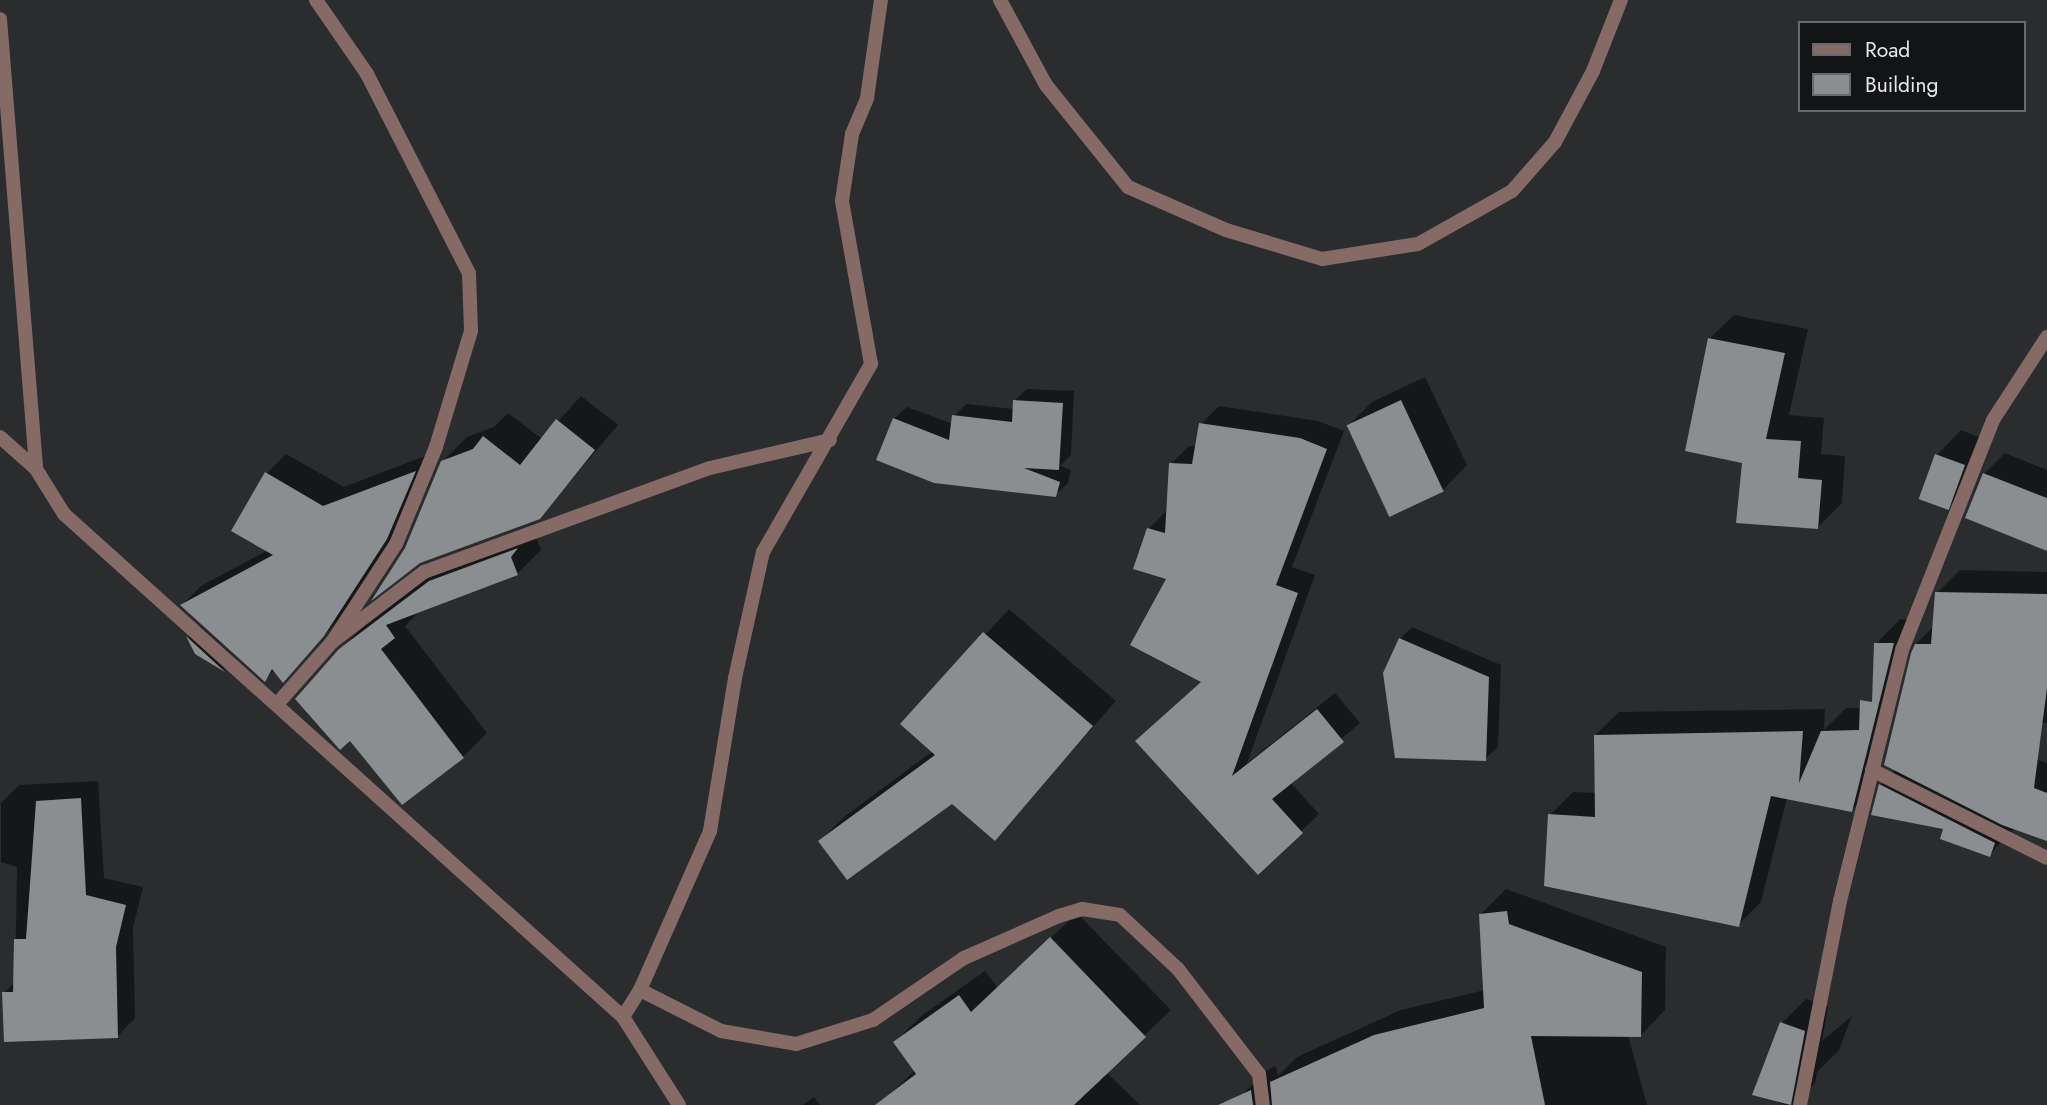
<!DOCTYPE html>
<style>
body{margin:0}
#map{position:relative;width:2047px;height:1105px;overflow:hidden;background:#2a2c2e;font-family:Jost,sans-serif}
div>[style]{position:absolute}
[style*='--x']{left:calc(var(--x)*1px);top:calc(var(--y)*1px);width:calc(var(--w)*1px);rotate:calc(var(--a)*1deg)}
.shadow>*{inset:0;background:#0007}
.building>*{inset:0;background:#8b8e90;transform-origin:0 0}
.street>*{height:14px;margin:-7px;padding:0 7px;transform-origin:7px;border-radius:7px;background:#866a66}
span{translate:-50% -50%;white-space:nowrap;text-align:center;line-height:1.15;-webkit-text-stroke:7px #131415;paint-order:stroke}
.legend{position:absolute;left:1798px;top:21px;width:228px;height:91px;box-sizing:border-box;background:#131415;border:2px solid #68696a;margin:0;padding:9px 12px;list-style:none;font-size:21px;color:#e7e8ea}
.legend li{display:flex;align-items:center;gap:14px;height:35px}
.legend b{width:35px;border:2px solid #68696a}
</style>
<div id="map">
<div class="shadow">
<div style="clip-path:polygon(1734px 315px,1808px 329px,1789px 415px,1824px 418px,1821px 454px,1845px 456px,1842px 503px,1817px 528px,1744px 461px,1709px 339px)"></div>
<div style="clip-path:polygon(1425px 377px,1467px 465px,1443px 490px,1348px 426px,1372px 402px)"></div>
<div style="clip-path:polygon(1027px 389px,1074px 391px,1071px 455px,1060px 466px,1071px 470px,1068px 483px,1055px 495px,894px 419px,907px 407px,953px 424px,954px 416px,966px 404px,1014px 409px,1014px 401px)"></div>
<div style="clip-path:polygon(581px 396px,618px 425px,539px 518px,406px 549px,442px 462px,467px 437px,494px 427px,508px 413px,542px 439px)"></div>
<div style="clip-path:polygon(1219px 406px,1318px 421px,1344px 431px,1292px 567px,1315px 575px,1247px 763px,1335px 693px,1360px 723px,1290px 782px,1319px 814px,1258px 873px,1203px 681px,1149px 529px,1166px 511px,1171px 464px,1189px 446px,1197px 446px,1201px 424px)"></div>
<div style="clip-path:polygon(1961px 430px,1988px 441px,1971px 484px,1946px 509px,1919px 498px,1937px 455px)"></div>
<div style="clip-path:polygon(433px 453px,407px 518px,344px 614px,283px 680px,275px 669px,265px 679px,182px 605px,201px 586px,268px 550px,267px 473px,286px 454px,344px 487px)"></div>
<div style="clip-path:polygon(2005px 453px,2047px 470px,2047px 549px,1984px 474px)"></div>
<div style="clip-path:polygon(534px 531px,541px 550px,517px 574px,418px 613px,405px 626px,487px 733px,463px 757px,340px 650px,365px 625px,455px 557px)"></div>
<div style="clip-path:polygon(1960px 570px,2047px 572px,2047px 723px,1930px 720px,2047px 763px,2047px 839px,2015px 828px,1989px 855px,1880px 785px,1896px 769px,1916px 644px,1934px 626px,1937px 593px)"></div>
<div style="clip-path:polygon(1009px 609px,1116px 701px,995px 838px,952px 801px,820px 841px,844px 817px,933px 751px,903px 724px)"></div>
<div style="clip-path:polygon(1900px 619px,1917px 620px,1899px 692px,1884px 708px,1875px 787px,1852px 810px,1787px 798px,1761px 902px,1738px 925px,1550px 815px,1573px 792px,1596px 793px,1595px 735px,1619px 712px,1825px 709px,1824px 730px,1846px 708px,1873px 708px,1876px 644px)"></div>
<div style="clip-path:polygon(199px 625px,236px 659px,225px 670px,196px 653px,188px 637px)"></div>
<div style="clip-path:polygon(1412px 627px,1501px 665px,1498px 747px,1485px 759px,1400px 639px)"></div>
<div style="clip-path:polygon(98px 781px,104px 878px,143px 887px,133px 928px,135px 1018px,117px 1037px,4px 993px,15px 982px,17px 867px,1px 862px,1px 803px,19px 785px)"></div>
<div style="clip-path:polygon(1506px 889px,1666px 947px,1665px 1010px,1640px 1036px,1628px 1035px,1647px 1105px,1245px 1105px,1241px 1096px,1266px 1071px,1276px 1066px,1278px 1076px,1297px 1057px,1401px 1010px,1485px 990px,1481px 914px)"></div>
<div style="clip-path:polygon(1077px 913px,1171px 1010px,1106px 1072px,1140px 1105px,888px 1105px,884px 1100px,915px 1070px,895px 1042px,921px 1016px,985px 971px,998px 988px)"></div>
<div style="clip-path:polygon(1806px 999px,1828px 1007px,1822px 1041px,1852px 1016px,1839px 1050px,1817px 1072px,1815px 1083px,1794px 1105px,1785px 1105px,1755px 1093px,1782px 1023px)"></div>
<div style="clip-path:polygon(814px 1097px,820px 1105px,803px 1105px)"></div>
</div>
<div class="building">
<div style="clip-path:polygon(1708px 338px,1785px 353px,1766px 439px,1801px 441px,1798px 478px,1822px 480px,1818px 529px,1736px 523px,1742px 463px,1685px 451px)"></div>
<div style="clip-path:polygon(1013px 400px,1063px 403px,1059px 470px,1024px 468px,1060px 482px,1056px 497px,934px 483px,876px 460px,893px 418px,949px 440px,952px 415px,1012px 422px)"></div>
<div style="left:1401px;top:400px;width:101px;height:60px;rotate:65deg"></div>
<div style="clip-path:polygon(556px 419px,595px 450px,540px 519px,420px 563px,371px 601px,405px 548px,441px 461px,473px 449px,483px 436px,520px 465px)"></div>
<div style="clip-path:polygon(1199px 423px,1300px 438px,1327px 449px,1276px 585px,1298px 593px,1232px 776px,1317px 709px,1344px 742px,1272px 799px,1303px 833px,1258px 875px,1135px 741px,1201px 682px,1130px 645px,1166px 579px,1133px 569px,1147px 528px,1165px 533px,1169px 463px,1192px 464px)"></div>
<div style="left:1935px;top:454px;width:32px;height:48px;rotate:20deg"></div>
<div style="clip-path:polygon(416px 471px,387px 539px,324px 636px,283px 683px,272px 669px,265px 682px,180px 605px,273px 555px,231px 531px,265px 472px,323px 506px)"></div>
<div style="clip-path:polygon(1983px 473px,2047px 498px,2047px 551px,1965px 518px)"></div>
<div style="clip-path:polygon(518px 548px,511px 557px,518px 575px,386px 625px,395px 638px,381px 649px,464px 758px,402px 805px,350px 741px,340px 750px,295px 699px,339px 649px,429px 581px)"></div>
<div style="clip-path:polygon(1935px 592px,2047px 594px,2047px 688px,2034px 788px,2047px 793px,2047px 841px,2002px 825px,1884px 765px,1911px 653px,1915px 644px,1931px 644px)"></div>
<div style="clip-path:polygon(983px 632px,1093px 726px,995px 841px,952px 804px,847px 880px,818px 841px,935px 755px,900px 724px)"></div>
<div style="clip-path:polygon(186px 636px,225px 672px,195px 654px)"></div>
<div style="clip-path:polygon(1399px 638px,1489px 677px,1486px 761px,1395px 758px,1383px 673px)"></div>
<div style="clip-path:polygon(1874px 643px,1894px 643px,1852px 812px,1771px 796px,1739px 927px,1544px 886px,1548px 814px,1595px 817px,1594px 735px,1803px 731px,1799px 783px,1821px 731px,1859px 730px,1860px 700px,1872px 702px)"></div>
<div style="clip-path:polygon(1879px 784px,1995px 843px,1990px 857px,1940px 839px,1943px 829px,1871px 815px)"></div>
<div style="clip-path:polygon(81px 798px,86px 895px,126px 905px,116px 947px,118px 1038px,4px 1042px,2px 992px,13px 992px,14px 939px,26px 939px,36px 801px)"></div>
<div style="clip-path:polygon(1507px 911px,1509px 924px,1642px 972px,1641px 1037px,1531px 1036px,1545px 1105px,1272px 1105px,1270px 1082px,1374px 1035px,1484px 1008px,1479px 914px)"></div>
<div style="clip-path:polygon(1050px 937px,1146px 1037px,1074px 1105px,875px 1105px,916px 1074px,893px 1042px,959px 995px,971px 1012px)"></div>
<div style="clip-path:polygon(1780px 1022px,1805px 1031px,1791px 1105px,1752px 1095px)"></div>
<div style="clip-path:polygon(1251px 1090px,1253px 1105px,1218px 1105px)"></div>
</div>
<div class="street">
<div style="--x:316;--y:0;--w:90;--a:55.4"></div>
<div style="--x:367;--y:74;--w:224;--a:62.9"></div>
<div style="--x:469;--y:273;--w:58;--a:88"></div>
<div style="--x:471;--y:331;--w:121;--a:106.8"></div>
<div style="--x:436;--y:447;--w:105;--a:112.4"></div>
<div style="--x:396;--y:544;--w:117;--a:123.1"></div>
<div style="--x:1000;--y:0;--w:97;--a:61.6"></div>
<div style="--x:1046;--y:85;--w:131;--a:51.2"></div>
<div style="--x:1128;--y:187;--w:107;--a:23.7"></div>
<div style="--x:1226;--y:230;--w:100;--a:16.8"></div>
<div style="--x:1322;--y:259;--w:97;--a:-8.9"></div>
<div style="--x:1418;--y:244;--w:108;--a:-29.4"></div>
<div style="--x:1512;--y:191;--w:65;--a:-48.7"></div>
<div style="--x:1555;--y:142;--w:81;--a:-61.8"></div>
<div style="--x:1593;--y:71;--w:76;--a:-68.5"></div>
<div style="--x:0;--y:19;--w:451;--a:85.4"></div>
<div style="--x:0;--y:437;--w:48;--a:41.6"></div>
<div style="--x:36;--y:469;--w:53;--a:58.1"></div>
<div style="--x:64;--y:514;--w:752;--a:41.98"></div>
<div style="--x:623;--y:1017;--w:104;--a:57.5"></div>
<div style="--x:278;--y:703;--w:81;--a:-48.5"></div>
<div style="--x:332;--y:642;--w:116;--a:-37.3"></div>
<div style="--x:424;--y:572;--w:304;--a:-20"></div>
<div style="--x:710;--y:468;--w:123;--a:-13.1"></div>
<div style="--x:1872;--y:770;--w:196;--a:26.7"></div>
<div style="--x:640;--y:990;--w:91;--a:26.8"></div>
<div style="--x:721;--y:1031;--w:76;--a:9.8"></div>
<div style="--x:796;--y:1044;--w:81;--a:-17.3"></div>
<div style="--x:873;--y:1020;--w:110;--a:-34.3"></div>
<div style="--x:964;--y:958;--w:104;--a:-23.9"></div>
<div style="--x:1059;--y:916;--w:24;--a:-17"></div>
<div style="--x:1082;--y:909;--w:38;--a:9"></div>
<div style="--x:1120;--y:915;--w:79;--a:43"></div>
<div style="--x:1178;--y:969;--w:133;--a:52.4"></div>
<div style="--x:1259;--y:1074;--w:31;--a:83"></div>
<div style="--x:623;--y:1017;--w:32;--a:-58"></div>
<div style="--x:640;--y:990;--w:174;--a:-66.2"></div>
<div style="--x:710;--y:831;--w:155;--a:-80.7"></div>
<div style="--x:735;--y:678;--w:129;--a:-77.5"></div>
<div style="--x:763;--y:552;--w:217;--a:-60.1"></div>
<div style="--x:871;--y:364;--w:166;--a:-100.1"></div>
<div style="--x:842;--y:201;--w:68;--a:-81.5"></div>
<div style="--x:852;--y:134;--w:39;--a:-67"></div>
<div style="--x:867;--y:98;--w:99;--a:-81.9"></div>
<div style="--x:1800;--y:1105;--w:208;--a:-78.9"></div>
<div style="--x:1840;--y:901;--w:259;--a:-76.1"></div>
<div style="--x:1902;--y:650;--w:247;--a:-68.4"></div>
<div style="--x:1993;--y:420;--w:99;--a:-57"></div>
</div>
<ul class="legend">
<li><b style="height:9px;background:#866a66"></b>Road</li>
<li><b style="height:19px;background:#8b8e90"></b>Building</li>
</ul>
</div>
